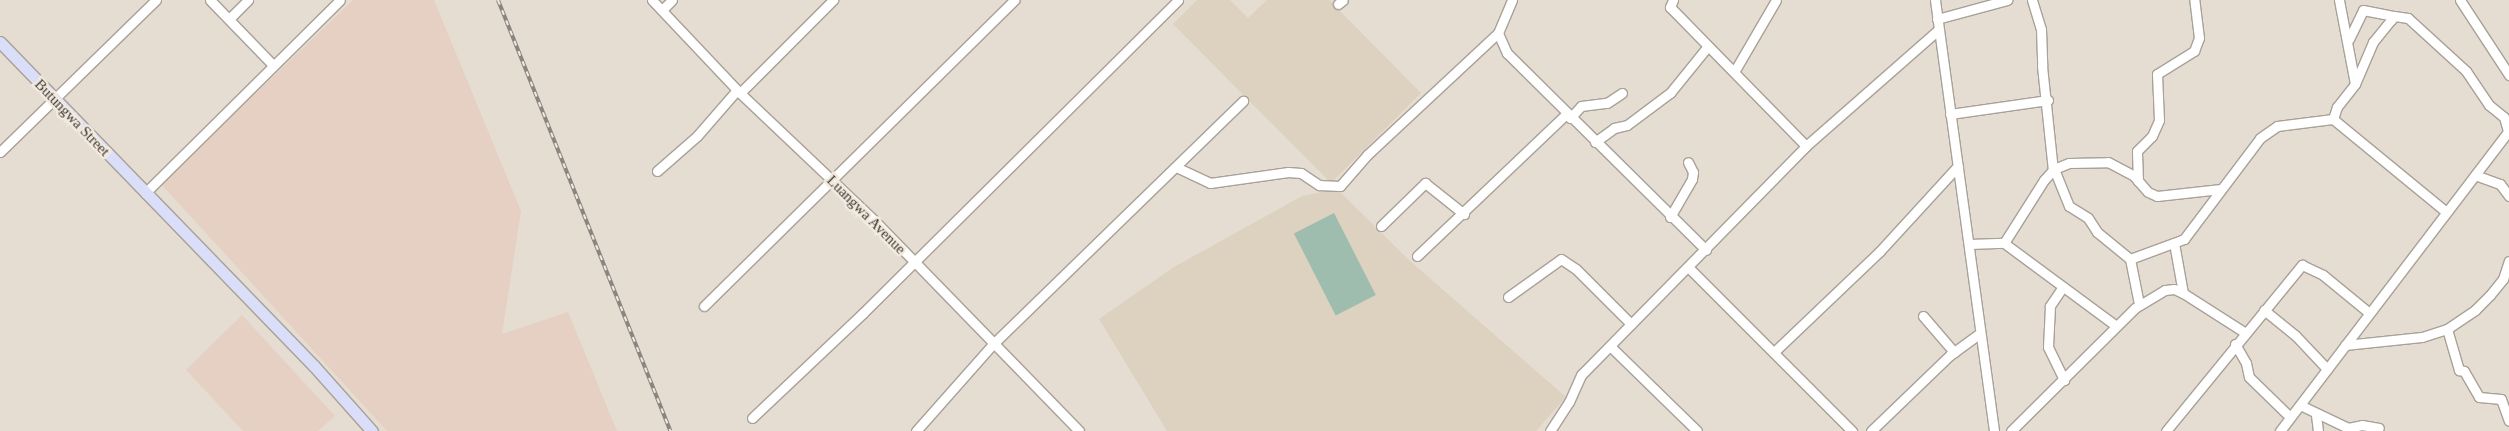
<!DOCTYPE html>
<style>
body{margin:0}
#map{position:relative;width:2509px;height:431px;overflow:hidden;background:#e5ddd2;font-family:Georgia,serif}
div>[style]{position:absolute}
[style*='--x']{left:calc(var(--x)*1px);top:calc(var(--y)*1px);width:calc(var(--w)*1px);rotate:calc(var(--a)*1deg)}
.industrial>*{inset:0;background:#e5d0c3}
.built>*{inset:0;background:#ddd1c0}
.green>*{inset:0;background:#9ebdae;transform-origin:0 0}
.roads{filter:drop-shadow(1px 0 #a8a197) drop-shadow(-1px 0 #a8a197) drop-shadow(0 1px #a8a197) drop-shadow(0 -1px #a8a197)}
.minor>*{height:9px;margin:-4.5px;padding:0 4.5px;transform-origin:4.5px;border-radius:4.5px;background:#fff}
.major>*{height:11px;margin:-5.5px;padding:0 5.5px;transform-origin:5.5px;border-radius:5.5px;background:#dbdef8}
.rail>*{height:4px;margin-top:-2px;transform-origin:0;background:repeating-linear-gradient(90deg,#f2eadf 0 5.5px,#8a857e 0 11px);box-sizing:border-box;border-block:1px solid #8a857e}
span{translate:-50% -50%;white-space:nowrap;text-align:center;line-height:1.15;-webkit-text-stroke:5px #f2eadf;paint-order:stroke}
.street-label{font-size:15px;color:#3b3834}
</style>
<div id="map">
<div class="industrial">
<div style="clip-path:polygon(353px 0,434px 0,521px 211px,502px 334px,568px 312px,617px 431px,387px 431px,161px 184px)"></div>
<div style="clip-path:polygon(242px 315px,335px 416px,318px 431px,243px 431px,186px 370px)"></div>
</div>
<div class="built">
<div style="clip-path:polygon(1197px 0,1230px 0,1248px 18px,1267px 0,1329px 0,1421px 93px,1331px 183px,1173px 24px)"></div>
<div style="clip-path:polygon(1337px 189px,1410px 261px,1566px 397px,1536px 431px,1167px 431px,1099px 319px,1174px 267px,1302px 196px)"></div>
</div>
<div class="green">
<div style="left:1334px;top:213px;width:92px;height:45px;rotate:63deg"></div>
</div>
<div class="roads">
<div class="minor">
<div style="--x:210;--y:0;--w:91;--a:45.9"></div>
<div style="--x:652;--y:0;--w:128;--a:46.6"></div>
<div style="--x:740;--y:93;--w:185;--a:43.5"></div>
<div style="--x:874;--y:220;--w:294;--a:45.8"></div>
<div style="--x:1512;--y:0;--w:36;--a:113"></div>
<div style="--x:1498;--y:33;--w:22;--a:66"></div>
<div style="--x:1507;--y:53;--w:280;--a:44.7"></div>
<div style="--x:1673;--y:0;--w:8;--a:113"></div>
<div style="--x:1670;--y:7;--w:194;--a:45.6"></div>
<div style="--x:1935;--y:0;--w:435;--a:82.2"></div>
<div style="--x:2032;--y:0;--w:30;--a:73"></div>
<div style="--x:2041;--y:29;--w:37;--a:88"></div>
<div style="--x:2042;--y:66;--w:106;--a:84"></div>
<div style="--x:2460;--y:0;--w:90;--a:56.8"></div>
<div style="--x:1338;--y:4;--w:6;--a:-39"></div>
<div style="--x:662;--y:10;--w:14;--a:-45"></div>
<div style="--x:229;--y:19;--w:27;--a:-45"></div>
<div style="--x:1937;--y:19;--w:73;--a:-15.2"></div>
<div style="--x:2349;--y:39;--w:32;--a:-64"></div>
<div style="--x:2363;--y:10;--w:32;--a:11"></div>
<div style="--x:1734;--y:72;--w:83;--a:-59.7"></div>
<div style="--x:2355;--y:84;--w:46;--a:-66.8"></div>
<div style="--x:2373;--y:42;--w:28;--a:-51"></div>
<div style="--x:2391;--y:20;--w:5;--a:-53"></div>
<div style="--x:2394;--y:16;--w:14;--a:8"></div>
<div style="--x:2408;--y:18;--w:79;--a:42.4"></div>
<div style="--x:2466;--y:71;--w:41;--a:55.9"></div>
<div style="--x:2489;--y:105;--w:19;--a:39"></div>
<div style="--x:2504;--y:117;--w:15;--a:74"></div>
<div style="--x:740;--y:93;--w:132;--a:-45"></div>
<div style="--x:1950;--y:114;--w:99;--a:-8.1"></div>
<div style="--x:1570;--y:118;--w:16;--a:-47"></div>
<div style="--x:1581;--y:106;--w:26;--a:-7"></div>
<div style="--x:1607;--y:103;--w:18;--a:-34"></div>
<div style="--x:2333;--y:119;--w:13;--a:-72"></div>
<div style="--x:2337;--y:107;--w:29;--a:-52"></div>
<div style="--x:2355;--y:84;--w:86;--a:-100.8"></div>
<div style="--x:1595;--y:142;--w:24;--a:-36"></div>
<div style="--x:1614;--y:128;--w:13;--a:-13"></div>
<div style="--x:1627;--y:125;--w:54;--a:-36.7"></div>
<div style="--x:1670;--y:93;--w:60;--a:-51"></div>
<div style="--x:0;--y:152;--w:218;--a:-44.3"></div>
<div style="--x:1176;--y:167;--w:38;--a:25"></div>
<div style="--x:1210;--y:183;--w:79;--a:-8"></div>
<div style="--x:1288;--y:172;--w:13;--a:4"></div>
<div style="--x:1301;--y:173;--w:22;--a:34"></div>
<div style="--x:1319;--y:185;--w:21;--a:3"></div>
<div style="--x:1340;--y:186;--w:41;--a:-48.9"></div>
<div style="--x:1367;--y:155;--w:179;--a:-43"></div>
<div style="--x:2054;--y:169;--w:40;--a:68"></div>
<div style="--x:2069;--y:206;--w:22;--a:32"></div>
<div style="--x:2088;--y:218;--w:17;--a:57"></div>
<div style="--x:2097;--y:232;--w:43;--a:39.3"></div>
<div style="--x:657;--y:171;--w:53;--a:-41.2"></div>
<div style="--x:697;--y:136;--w:61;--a:-49"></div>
<div style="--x:2475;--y:175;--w:27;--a:20"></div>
<div style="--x:2500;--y:184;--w:15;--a:53"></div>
<div style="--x:2138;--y:181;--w:30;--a:-92"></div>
<div style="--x:2137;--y:151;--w:21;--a:-45"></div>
<div style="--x:2152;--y:136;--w:17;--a:-66"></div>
<div style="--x:2159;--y:120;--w:46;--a:-92.5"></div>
<div style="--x:2157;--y:74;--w:44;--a:-31.9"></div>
<div style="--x:2194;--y:51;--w:14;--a:-69"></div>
<div style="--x:2199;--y:38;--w:38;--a:-97"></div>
<div style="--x:145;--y:193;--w:274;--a:-44.7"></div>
<div style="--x:1670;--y:217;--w:44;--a:-59.9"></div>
<div style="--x:1692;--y:179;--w:7;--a:-82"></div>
<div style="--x:1693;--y:172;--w:11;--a:-117"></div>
<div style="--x:1381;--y:226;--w:62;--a:-44.3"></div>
<div style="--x:1425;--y:183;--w:50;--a:38.5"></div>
<div style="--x:2004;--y:243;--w:75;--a:-57.6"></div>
<div style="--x:2044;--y:180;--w:15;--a:-48"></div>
<div style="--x:2054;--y:169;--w:16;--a:-22"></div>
<div style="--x:2069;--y:163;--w:39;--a:-1"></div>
<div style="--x:2108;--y:162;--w:30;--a:28"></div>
<div style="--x:2134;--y:176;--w:21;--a:49"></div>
<div style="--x:2148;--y:192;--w:10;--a:24"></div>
<div style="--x:2157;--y:196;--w:64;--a:-6.2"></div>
<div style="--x:2174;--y:243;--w:51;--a:79.8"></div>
<div style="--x:1969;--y:244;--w:35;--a:-2"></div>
<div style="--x:2004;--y:243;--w:139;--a:36.5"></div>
<div style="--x:1417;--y:256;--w:206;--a:-43.6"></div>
<div style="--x:1689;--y:268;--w:231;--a:45"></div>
<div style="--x:2062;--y:288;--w:22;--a:124"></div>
<div style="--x:2050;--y:306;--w:41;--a:92.8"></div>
<div style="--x:2048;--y:347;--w:37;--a:64"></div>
<div style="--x:1508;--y:297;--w:65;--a:-35.6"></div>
<div style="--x:1561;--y:259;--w:18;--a:34"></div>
<div style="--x:1576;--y:269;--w:78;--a:45"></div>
<div style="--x:2139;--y:304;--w:46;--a:-101.3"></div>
<div style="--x:2130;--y:259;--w:58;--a:-20.3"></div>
<div style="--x:2184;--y:239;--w:126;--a:-53"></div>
<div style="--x:2260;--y:138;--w:21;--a:-35"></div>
<div style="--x:2277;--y:126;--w:56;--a:-7.1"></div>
<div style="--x:2333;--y:119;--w:145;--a:39.4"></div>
<div style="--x:704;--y:306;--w:436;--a:-44.6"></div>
<div style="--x:2264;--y:310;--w:40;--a:39"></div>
<div style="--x:2295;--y:335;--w:47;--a:46.7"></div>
<div style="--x:1923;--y:316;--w:48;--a:49.3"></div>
<div style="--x:2447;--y:329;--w:43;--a:73.7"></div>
<div style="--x:2459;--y:370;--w:5;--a:11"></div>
<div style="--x:2464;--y:371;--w:30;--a:60"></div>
<div style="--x:2479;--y:397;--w:22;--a:5"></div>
<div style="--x:2501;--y:399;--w:23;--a:70"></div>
<div style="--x:2235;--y:344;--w:22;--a:60"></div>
<div style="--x:2246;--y:363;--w:14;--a:78"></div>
<div style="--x:2249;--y:377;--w:57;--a:44.3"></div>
<div style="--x:2345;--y:345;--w:77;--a:-5.9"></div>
<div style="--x:2422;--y:337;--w:26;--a:-18"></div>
<div style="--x:2447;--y:329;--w:34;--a:-34"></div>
<div style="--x:2475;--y:310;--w:21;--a:-45"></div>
<div style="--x:2490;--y:295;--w:21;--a:-51"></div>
<div style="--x:2503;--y:279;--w:19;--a:-72"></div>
<div style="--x:1611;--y:347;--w:120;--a:44.3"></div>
<div style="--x:1774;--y:352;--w:146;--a:-43.6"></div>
<div style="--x:1880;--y:251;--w:115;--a:-47.5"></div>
<div style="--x:2300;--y:405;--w:53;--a:25.6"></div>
<div style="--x:2348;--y:428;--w:14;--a:-12"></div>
<div style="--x:2362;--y:425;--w:17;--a:10"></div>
<div style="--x:2316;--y:415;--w:16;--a:83"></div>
<div style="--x:752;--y:418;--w:153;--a:-43.4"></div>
<div style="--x:863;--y:313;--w:444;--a:-44.8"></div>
<div style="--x:916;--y:431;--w:116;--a:-48.5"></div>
<div style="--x:993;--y:344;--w:349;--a:-44.2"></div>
<div style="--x:1550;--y:431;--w:35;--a:-57"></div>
<div style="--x:1569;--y:402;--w:30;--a:-66"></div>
<div style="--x:1581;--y:375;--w:321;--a:-45.5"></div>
<div style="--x:1806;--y:146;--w:176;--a:-41.3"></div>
<div style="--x:1871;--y:431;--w:110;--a:-43.9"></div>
<div style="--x:1950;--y:355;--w:34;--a:-36"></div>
<div style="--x:2011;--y:431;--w:175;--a:-44.8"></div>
<div style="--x:2135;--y:308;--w:35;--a:-31"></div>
<div style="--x:2165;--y:290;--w:9;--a:-6"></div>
<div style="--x:2174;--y:289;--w:10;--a:24"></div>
<div style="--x:2183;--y:293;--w:72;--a:32.6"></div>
<div style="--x:2166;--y:431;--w:215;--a:-50.7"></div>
<div style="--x:2302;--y:265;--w:23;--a:25"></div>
<div style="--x:2323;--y:275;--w:58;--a:39.4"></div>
<div style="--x:2280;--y:431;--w:378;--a:-52.7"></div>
</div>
<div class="major">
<div style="--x:0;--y:42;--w:451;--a:45.9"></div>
<div style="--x:314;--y:366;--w:87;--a:48.3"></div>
</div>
</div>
<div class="rail">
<div style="--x:498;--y:0;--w:464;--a:68.2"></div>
</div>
<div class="street-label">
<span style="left:72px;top:118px;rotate:46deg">Butungwa Street</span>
<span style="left:866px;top:215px;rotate:45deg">Luangwa Avenue</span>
</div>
</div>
